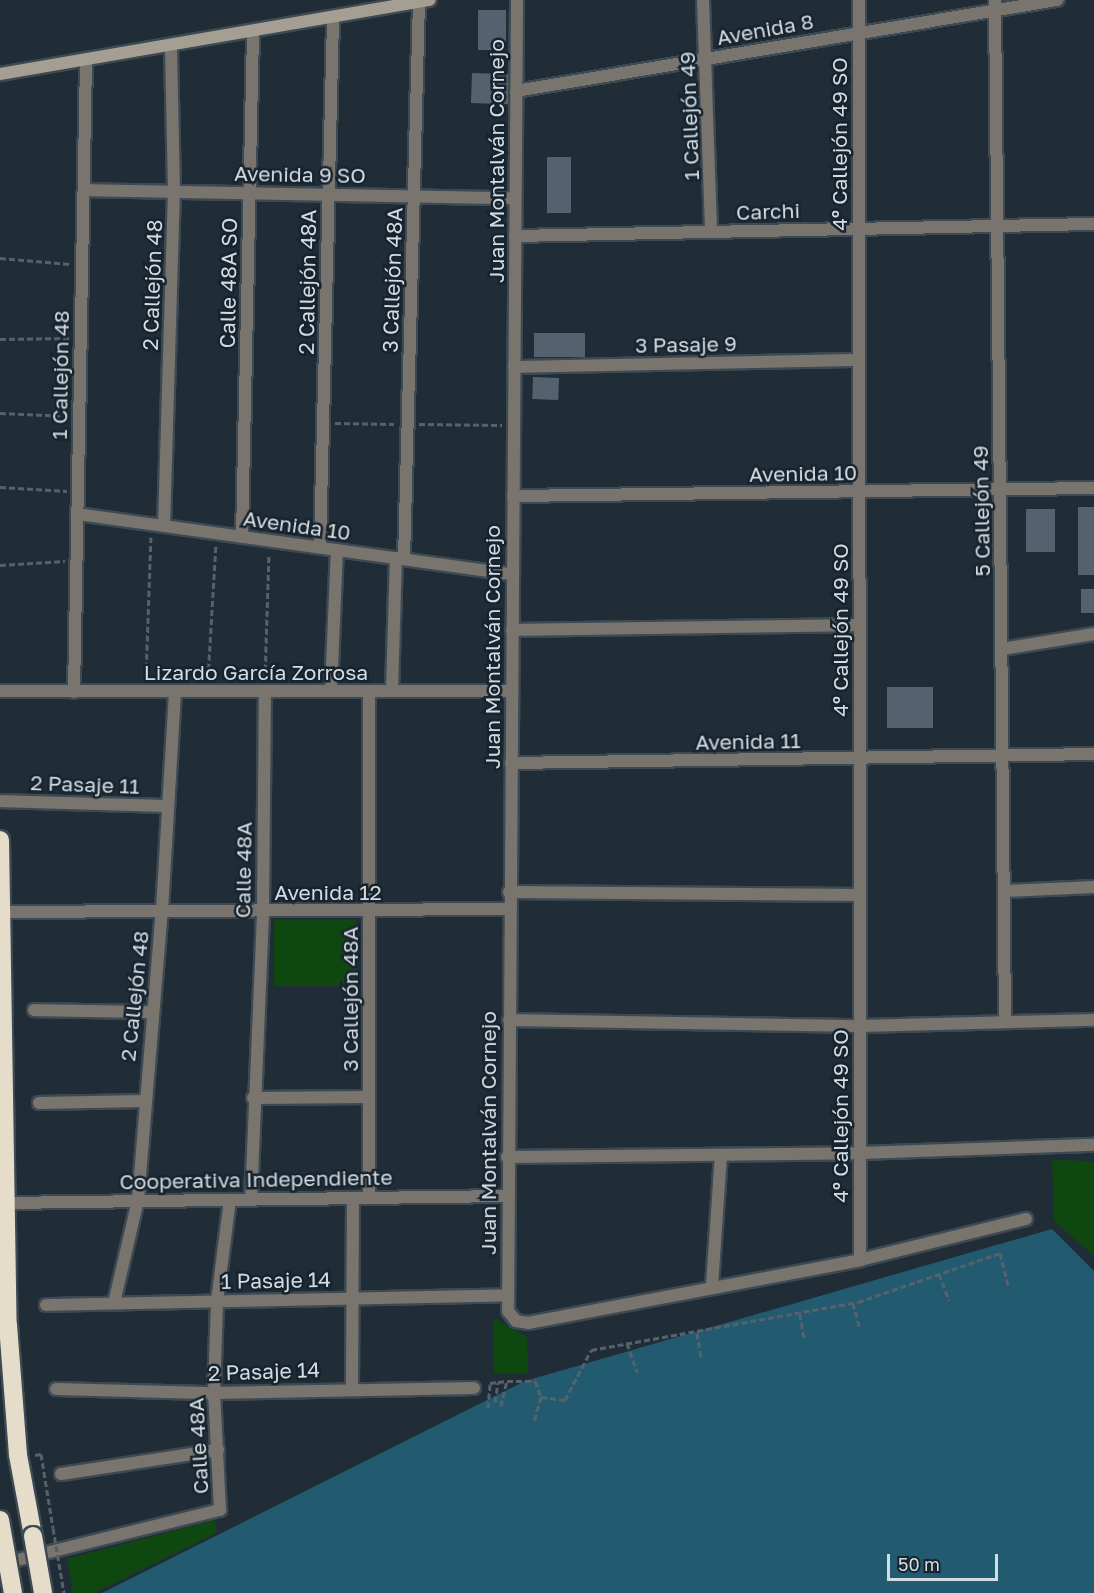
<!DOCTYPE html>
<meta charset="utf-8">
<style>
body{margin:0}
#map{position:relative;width:1094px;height:1593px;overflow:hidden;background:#202d37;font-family:"Golos Text",sans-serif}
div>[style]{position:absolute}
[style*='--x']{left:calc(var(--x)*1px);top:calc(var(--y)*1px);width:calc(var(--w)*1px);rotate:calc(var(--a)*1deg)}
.green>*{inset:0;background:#0e4810;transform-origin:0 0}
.water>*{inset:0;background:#225a70}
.building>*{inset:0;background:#53626e;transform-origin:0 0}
.path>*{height:3px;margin-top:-1.5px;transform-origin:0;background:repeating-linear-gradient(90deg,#56626b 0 6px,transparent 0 9px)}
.roads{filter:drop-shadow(2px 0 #3d4953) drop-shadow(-2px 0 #3d4953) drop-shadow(0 2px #3d4953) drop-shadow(0 -2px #3d4953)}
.street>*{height:12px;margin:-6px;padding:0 6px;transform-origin:6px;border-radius:6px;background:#79756e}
.secondary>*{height:12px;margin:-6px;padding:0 6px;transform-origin:6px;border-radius:6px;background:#a59f93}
.highway>*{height:18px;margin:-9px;padding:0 9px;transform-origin:9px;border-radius:9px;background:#e5dcca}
.path-bridge>*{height:3px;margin-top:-1.5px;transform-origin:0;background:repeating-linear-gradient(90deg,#56626b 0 6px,transparent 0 9px)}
.bridges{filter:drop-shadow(2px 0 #3d4953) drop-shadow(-2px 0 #3d4953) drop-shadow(0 2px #3d4953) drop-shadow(0 -2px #3d4953)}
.highway-bridge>*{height:18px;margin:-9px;padding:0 9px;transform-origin:9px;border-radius:9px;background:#e5dcca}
span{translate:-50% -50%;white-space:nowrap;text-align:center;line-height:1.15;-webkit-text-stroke:5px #17232d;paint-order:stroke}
.street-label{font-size:21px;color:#d3dce3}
.scale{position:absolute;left:887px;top:1554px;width:111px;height:27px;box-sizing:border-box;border:3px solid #d3dce3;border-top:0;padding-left:8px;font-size:18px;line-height:21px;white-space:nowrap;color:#d3dce3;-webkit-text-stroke:4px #17232d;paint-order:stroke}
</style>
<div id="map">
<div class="green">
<div style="left:356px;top:920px;width:66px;height:82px;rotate:90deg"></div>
<div style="clip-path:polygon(1052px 1160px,1094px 1161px,1094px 1256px,1054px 1221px)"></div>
<div style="clip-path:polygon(494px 1318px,527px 1337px,528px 1373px,494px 1374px)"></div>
<div style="clip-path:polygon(215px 1520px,216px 1533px,94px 1593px,73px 1593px,67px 1559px)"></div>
</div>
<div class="water">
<div style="clip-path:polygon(1052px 1229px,1094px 1271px,1094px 1593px,102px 1593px,525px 1381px)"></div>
</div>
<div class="building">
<div style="left:478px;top:10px;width:28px;height:40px"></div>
<div style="left:472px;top:73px;width:37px;height:30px;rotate:2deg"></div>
<div style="left:547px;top:157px;width:24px;height:56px"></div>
<div style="left:585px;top:333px;width:24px;height:51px;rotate:90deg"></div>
<div style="left:533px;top:377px;width:26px;height:22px;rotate:2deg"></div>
<div style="left:1078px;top:507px;width:16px;height:68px"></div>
<div style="left:1026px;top:509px;width:29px;height:43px"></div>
<div style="left:1081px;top:589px;width:13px;height:24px"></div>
<div style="left:933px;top:687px;width:41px;height:46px;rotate:90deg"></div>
</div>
<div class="path">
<div style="--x:0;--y:258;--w:70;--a:4.9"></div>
<div style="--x:0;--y:339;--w:70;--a:-0.8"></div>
<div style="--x:0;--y:413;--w:68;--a:2.5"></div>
<div style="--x:335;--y:423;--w:59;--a:1"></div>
<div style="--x:419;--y:424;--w:83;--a:0.7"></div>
<div style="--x:0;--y:487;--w:67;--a:3.4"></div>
<div style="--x:0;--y:565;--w:65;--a:-3.5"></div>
<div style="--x:146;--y:677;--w:140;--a:-88"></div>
<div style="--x:208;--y:678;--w:134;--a:-86.6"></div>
<div style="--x:265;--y:679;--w:125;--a:-88.2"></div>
<div style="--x:939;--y:1274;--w:28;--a:69"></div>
<div style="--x:853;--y:1303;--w:24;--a:75"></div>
<div style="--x:800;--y:1314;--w:24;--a:81"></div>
<div style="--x:697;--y:1333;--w:24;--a:81"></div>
<div style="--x:627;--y:1343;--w:31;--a:71"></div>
<div style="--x:541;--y:1397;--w:24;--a:7"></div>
<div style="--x:565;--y:1400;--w:56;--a:-62.5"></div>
<div style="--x:591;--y:1350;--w:271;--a:-10.2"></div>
<div style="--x:858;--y:1302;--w:150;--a:-19"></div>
<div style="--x:1000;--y:1253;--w:34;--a:76"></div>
<div style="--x:495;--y:1402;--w:20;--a:-81"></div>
<div style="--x:498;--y:1382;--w:9;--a:-6"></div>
<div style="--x:501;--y:1406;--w:26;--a:-77"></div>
<div style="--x:507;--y:1381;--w:28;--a:0"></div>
<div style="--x:535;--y:1381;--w:17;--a:69"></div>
<div style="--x:541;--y:1397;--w:25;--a:106"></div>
<div style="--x:488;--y:1408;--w:25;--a:-85"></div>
<div style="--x:490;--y:1383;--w:8;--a:-7"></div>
<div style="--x:35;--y:1455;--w:6;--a:-9"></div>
<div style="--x:41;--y:1454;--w:75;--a:80.8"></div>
</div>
<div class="roads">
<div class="street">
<div style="--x:517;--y:0;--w:1311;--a:90.39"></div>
<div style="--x:508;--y:1311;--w:13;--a:51"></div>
<div style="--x:516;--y:1321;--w:12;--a:9"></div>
<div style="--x:528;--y:1323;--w:338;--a:-10.7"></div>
<div style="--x:860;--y:1260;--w:171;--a:-13.9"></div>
<div style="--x:703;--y:0;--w:232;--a:88"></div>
<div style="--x:859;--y:0;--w:1260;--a:89.95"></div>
<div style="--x:995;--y:0;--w:1022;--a:89.44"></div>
<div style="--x:516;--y:91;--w:549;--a:-9.55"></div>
<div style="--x:84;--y:190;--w:431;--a:1.1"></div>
<div style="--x:515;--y:236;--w:579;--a:-1.19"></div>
<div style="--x:514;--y:367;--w:345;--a:-1.2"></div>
<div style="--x:513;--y:496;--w:581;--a:-0.79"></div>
<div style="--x:77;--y:514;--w:439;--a:7.9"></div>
<div style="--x:164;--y:526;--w:335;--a:-88.3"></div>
<div style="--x:174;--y:191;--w:146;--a:-91.2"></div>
<div style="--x:242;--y:537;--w:506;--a:-88.75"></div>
<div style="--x:320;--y:547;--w:530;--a:-88.59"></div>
<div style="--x:404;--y:559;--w:557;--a:-88.46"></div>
<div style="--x:512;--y:630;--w:347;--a:-0.8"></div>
<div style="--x:1002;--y:649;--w:93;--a:-9.3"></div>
<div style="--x:0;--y:691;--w:511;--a:0"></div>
<div style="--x:331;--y:691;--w:141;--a:-87.6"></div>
<div style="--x:369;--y:691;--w:507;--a:90"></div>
<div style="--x:392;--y:691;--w:133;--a:-88.3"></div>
<div style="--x:74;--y:692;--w:633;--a:-88.91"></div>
<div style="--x:511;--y:763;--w:583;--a:-0.88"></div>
<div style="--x:0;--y:801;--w:168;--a:1.7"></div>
<div style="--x:1004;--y:891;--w:90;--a:-2.5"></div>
<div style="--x:509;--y:892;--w:351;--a:0.5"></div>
<div style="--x:2;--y:912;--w:508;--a:-0.34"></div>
<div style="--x:34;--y:1010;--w:119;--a:1"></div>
<div style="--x:509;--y:1020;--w:351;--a:1"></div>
<div style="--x:860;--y:1026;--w:234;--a:-1.5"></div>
<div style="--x:253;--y:1098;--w:116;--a:-0.5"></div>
<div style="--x:39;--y:1103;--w:104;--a:-1.1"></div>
<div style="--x:507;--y:1157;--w:353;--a:-0.6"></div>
<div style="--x:860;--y:1153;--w:234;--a:-2"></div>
<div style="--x:251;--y:1200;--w:288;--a:-87.6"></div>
<div style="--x:263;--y:912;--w:221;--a:-89.5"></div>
<div style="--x:6;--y:1203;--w:501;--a:-0.8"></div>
<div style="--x:712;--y:1286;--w:131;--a:-86.1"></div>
<div style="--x:114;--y:1303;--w:106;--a:-76.9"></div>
<div style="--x:138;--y:1200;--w:290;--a:-85.3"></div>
<div style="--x:162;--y:911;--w:220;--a:-86.6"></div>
<div style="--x:46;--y:1305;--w:460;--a:-1.2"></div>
<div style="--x:352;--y:1388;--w:190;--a:-89.7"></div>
<div style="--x:56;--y:1389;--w:158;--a:1.5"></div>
<div style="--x:214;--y:1393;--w:260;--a:-1.1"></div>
<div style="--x:61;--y:1474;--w:159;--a:-8.7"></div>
<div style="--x:1;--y:1564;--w:226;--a:-13.9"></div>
<div style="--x:220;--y:1510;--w:117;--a:-92.9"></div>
<div style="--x:214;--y:1393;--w:92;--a:-88.1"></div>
<div style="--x:217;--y:1301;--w:102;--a:-82.7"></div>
</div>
<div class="secondary">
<div style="--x:0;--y:74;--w:436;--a:-9.8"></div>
</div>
<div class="highway">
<div style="--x:0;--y:840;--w:485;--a:89.1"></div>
<div style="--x:8;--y:1325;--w:130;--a:85.6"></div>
<div style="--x:18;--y:1455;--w:82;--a:79.5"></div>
</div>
</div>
<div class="path-bridge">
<div style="--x:53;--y:1528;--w:66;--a:80.4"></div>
</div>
<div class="bridges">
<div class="highway-bridge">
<div style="--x:0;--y:1520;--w:74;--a:79.9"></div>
<div style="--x:33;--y:1536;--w:58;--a:80"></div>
</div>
</div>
<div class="street-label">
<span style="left:765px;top:29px;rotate:-10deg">Avenida 8</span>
<span style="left:689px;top:116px;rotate:-92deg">1 Callejón 49</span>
<span style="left:839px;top:144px;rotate:-90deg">4º Callejón 49 SO</span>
<span style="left:496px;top:161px;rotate:-90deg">Juan Montalván Cornejo</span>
<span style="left:300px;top:174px;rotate:1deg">Avenida 9 SO</span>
<span style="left:768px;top:211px;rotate:-2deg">Carchi</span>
<span style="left:392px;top:280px;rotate:-88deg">3 Callejón 48A</span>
<span style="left:307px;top:282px;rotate:-89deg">2 Callejón 48A</span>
<span style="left:228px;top:283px;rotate:-89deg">Calle 48A SO</span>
<span style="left:152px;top:285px;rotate:-88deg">2 Callejón 48</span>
<span style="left:686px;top:344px;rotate:-1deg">3 Pasaje 9</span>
<span style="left:60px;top:375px;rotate:-89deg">1 Callejón 48</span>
<span style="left:803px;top:473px;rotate:-1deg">Avenida 10</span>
<span style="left:981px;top:511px;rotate:-91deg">5 Callejón 49</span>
<span style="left:297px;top:525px;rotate:8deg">Avenida 10</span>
<span style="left:840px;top:630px;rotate:-90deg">4º Callejón 49 SO</span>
<span style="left:492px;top:647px;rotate:-90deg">Juan Montalván Cornejo</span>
<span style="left:256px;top:672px">Lizardo García Zorrosa</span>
<span style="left:748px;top:741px;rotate:-1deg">Avenida 11</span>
<span style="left:85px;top:784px;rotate:2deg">2 Pasaje 11</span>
<span style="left:243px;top:870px;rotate:-89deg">Calle 48A</span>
<span style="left:328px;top:892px">Avenida 12</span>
<span style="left:134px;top:996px;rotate:-84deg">2 Callejón 48</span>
<span style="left:350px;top:999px;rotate:-90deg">3 Callejón 48A</span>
<span style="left:840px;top:1116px;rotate:-90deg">4º Callejón 49 SO</span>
<span style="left:488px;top:1133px;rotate:-90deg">Juan Montalván Cornejo</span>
<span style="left:256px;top:1179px;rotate:-1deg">Cooperativa Independiente</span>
<span style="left:276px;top:1280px;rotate:-1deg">1 Pasaje 14</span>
<span style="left:264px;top:1371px;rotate:-2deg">2 Pasaje 14</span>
<span style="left:198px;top:1446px;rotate:-93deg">Calle 48A</span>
</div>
<div class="scale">50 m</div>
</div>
